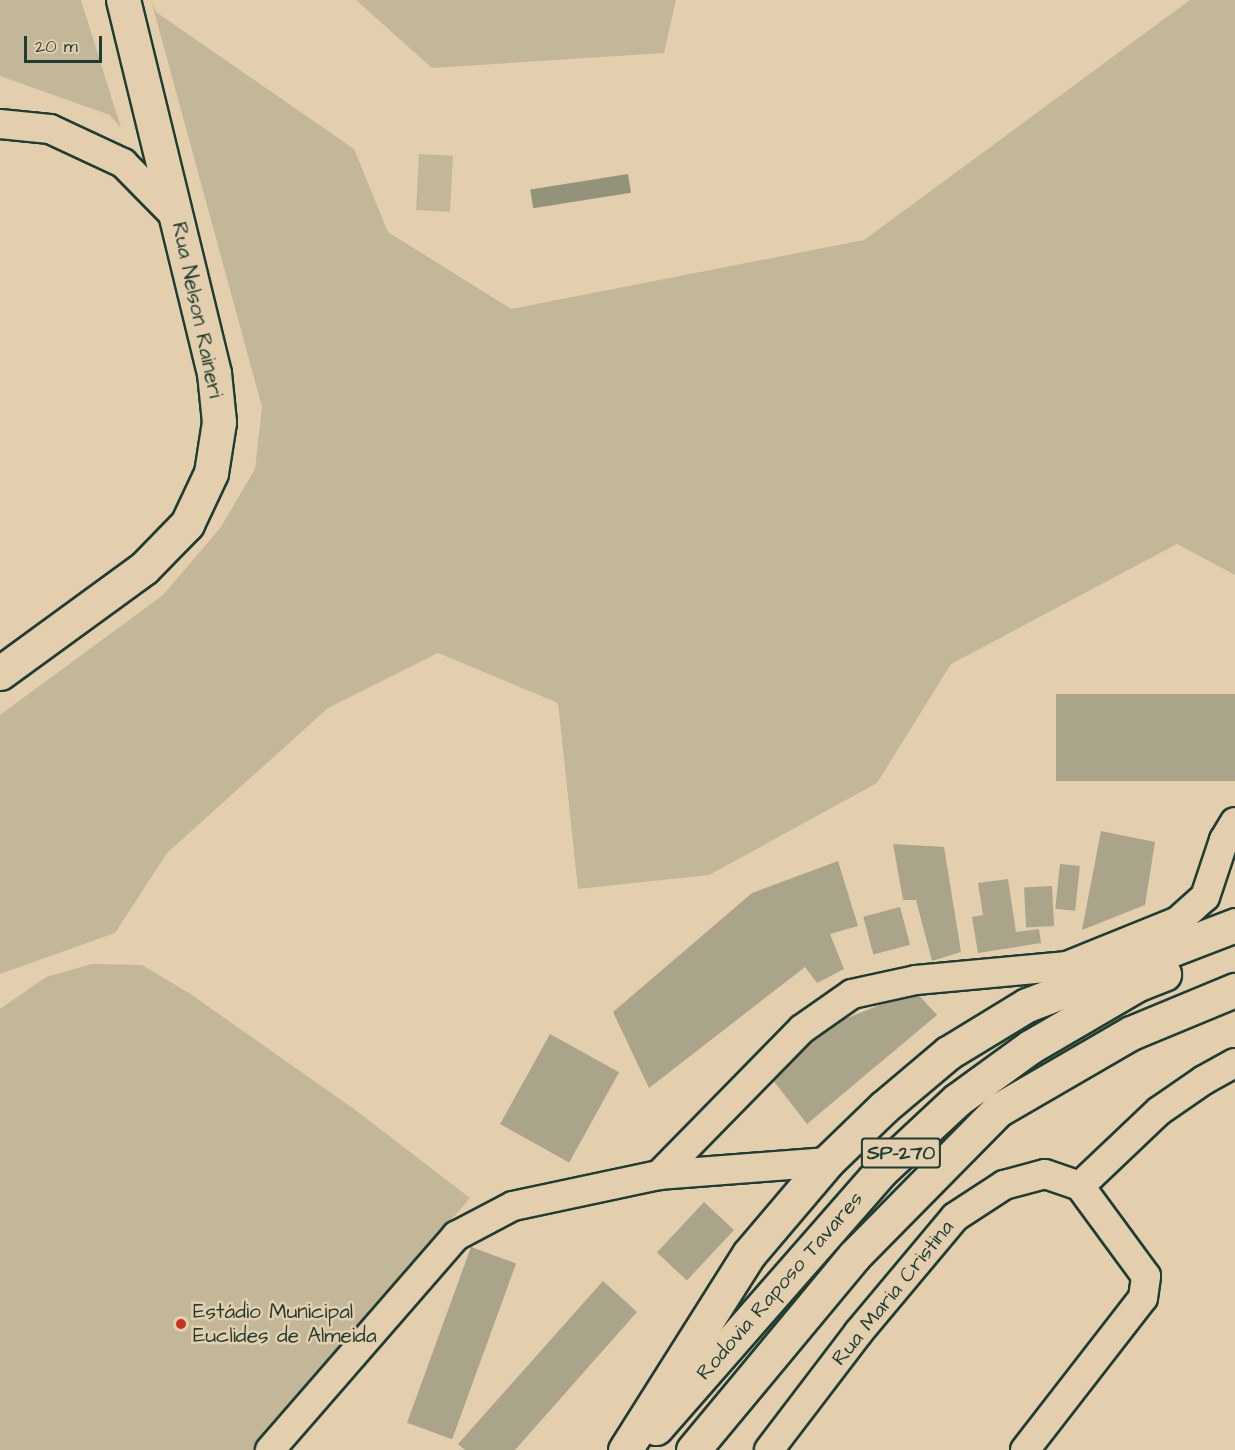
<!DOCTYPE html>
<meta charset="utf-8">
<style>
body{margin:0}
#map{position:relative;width:1235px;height:1450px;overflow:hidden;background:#e3cfad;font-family:"Architects Daughter",sans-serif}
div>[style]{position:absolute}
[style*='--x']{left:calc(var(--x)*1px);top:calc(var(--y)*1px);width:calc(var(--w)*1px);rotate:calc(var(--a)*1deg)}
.green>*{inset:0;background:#c3b79a;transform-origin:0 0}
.water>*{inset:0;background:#93937c;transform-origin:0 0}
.building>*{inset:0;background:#aaa48a;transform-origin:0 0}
.roads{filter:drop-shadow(2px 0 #1f3d34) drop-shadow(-2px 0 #1f3d34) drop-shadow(0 2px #1f3d34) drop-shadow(0 -2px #1f3d34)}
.minor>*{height:28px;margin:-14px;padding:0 14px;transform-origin:14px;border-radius:14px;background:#e3cfad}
.secondary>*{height:33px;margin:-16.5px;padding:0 16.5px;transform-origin:16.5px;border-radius:16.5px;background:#e3cfad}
.motorway>*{height:33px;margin:-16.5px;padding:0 16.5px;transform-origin:16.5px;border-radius:16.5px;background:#e3cfad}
.dots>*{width:16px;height:16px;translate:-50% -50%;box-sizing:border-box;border:3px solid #e3cfad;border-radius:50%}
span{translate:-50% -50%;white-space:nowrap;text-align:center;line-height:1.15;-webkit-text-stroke:5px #e3cfad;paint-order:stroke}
.shield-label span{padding:2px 4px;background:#e3cfad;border:2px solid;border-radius:4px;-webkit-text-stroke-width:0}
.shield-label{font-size:20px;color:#1f3d34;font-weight:700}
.street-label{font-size:21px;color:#1f3d34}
.poi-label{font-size:21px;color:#1f3d34}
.left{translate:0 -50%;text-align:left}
.scale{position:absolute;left:24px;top:36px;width:78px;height:27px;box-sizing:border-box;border:3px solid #1f3d34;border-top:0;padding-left:8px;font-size:18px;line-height:21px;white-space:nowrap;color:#1f3d34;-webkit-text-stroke:4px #e3cfad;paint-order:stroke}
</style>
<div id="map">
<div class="green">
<div style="clip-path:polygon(0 0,81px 0,121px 128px,110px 115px,0 76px)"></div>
<div style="clip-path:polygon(151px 0,156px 12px,354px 149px,388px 232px,511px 309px,864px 240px,1190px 0,1235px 0,1235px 575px,1177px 544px,951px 664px,877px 783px,709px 875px,578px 889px,558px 703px,438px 653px,328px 708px,167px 853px,115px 933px,0 974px,0 715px,163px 595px,221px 527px,255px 469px,262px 407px)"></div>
<div style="clip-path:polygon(356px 0,676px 0,664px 53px,432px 68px)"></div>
<div style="left:419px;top:154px;width:34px;height:56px;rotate:3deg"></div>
<div style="clip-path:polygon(92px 964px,142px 965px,189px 993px,354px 1109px,470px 1198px,254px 1450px,0 1450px,0 1009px,46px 977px)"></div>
</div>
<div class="water">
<div style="left:628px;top:174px;width:19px;height:99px;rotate:81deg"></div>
</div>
<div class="building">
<div style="left:1235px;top:694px;width:87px;height:179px;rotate:90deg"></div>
<div style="clip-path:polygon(1101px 831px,1155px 842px,1145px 905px,1082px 930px)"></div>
<div style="clip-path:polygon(893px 844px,944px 847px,961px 952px,932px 961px,916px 900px,903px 900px)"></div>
<div style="clip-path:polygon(838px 861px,858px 926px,830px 934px,844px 969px,817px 983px,805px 967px,649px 1088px,613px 1012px,752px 893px)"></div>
<div style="left:1060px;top:864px;width:20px;height:45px;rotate:6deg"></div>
<div style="clip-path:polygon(1008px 879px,1016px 932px,1039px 929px,1041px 943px,978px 953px,972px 917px,983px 915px,978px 883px)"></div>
<div style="left:1052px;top:886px;width:40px;height:28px;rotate:87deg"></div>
<div style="left:900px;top:907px;width:39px;height:38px;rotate:75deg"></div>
<div style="clip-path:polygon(915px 991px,937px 1015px,807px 1124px,769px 1075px,817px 1030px)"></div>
<div style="left:550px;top:1034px;width:79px;height:103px;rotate:29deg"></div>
<div style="left:704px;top:1202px;width:41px;height:69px;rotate:43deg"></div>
<div style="left:471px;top:1247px;width:48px;height:187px;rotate:20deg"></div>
<div style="clip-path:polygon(603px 1281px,637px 1312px,515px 1450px,465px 1450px,458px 1444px)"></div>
</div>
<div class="roads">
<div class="minor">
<div style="--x:0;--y:124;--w:50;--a:5.7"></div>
<div style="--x:50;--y:129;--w:81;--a:25"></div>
<div style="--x:123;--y:163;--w:80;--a:45.5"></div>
<div style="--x:659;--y:1175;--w:169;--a:-4.4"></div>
<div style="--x:1080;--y:1186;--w:109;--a:-43.5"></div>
<div style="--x:1159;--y:1111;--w:55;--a:-34.6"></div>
<div style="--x:1204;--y:1080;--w:35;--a:-29"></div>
<div style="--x:270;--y:1450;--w:284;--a:-49"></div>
<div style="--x:456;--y:1236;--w:64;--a:-27.8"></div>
<div style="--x:513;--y:1206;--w:149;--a:-12"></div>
<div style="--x:659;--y:1175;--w:204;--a:-45.6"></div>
<div style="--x:802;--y:1029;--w:61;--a:-35"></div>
<div style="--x:852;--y:994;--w:66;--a:-12.3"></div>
<div style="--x:916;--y:980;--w:152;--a:-5.3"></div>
<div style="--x:1067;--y:966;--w:120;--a:-22.1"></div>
<div style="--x:1178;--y:921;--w:36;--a:-42"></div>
<div style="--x:1205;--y:897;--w:60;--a:-71.6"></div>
<div style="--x:1224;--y:840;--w:21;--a:-59"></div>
<div style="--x:769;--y:1450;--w:147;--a:-52.7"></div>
<div style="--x:858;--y:1333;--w:151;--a:-50.1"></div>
<div style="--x:955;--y:1217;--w:59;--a:-33.1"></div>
<div style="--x:1004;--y:1185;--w:42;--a:-15"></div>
<div style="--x:1045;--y:1174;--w:37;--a:19"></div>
<div style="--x:1025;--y:1450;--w:192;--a:-52.2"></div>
<div style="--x:1143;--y:1298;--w:22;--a:-82"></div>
<div style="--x:1146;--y:1276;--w:112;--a:-126.3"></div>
</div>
<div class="secondary">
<div style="--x:0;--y:673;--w:178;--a:-36.1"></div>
<div style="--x:144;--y:568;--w:62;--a:-45.7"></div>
<div style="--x:187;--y:524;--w:56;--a:-64.8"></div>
<div style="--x:211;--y:473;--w:52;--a:-81.1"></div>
<div style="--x:219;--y:422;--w:49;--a:-95.8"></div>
<div style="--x:214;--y:373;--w:384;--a:-103.7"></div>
</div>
<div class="motorway">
<div style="--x:656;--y:1428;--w:344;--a:-48.8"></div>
<div style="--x:883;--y:1169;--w:101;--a:-43"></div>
<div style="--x:957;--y:1100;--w:90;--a:-36"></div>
<div style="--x:1030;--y:1047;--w:125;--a:-30.3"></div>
<div style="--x:1138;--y:984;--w:28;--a:-21"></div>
<div style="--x:625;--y:1450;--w:232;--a:-57.7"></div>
<div style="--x:749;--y:1254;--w:121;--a:-49.7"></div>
<div style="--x:827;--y:1162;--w:79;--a:-44"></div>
<div style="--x:884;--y:1107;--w:84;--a:-40.2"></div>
<div style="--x:948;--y:1053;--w:92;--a:-31.3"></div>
<div style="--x:1027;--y:1005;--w:223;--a:-21"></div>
<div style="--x:693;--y:1450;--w:252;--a:-50.3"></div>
<div style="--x:854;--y:1256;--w:205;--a:-45.4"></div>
<div style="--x:998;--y:1110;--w:154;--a:-30.1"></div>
<div style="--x:1131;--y:1033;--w:113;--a:-22.5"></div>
</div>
</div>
<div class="dots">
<div style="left:181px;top:1324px;background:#c8321e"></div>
</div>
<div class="shield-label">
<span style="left:901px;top:1153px">SP-270</span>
</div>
<div class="street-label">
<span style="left:197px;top:310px;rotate:78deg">Rua Nelson Raineri</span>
<span style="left:780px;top:1286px;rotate:-49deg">Rodovia Raposo Tavares</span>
<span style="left:893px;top:1293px;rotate:-51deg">Rua Maria Cristina</span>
</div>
<div class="poi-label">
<span class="left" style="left:193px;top:1324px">Estádio Municipal<br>Euclides de Almeida</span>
</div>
<div class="scale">20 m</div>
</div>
